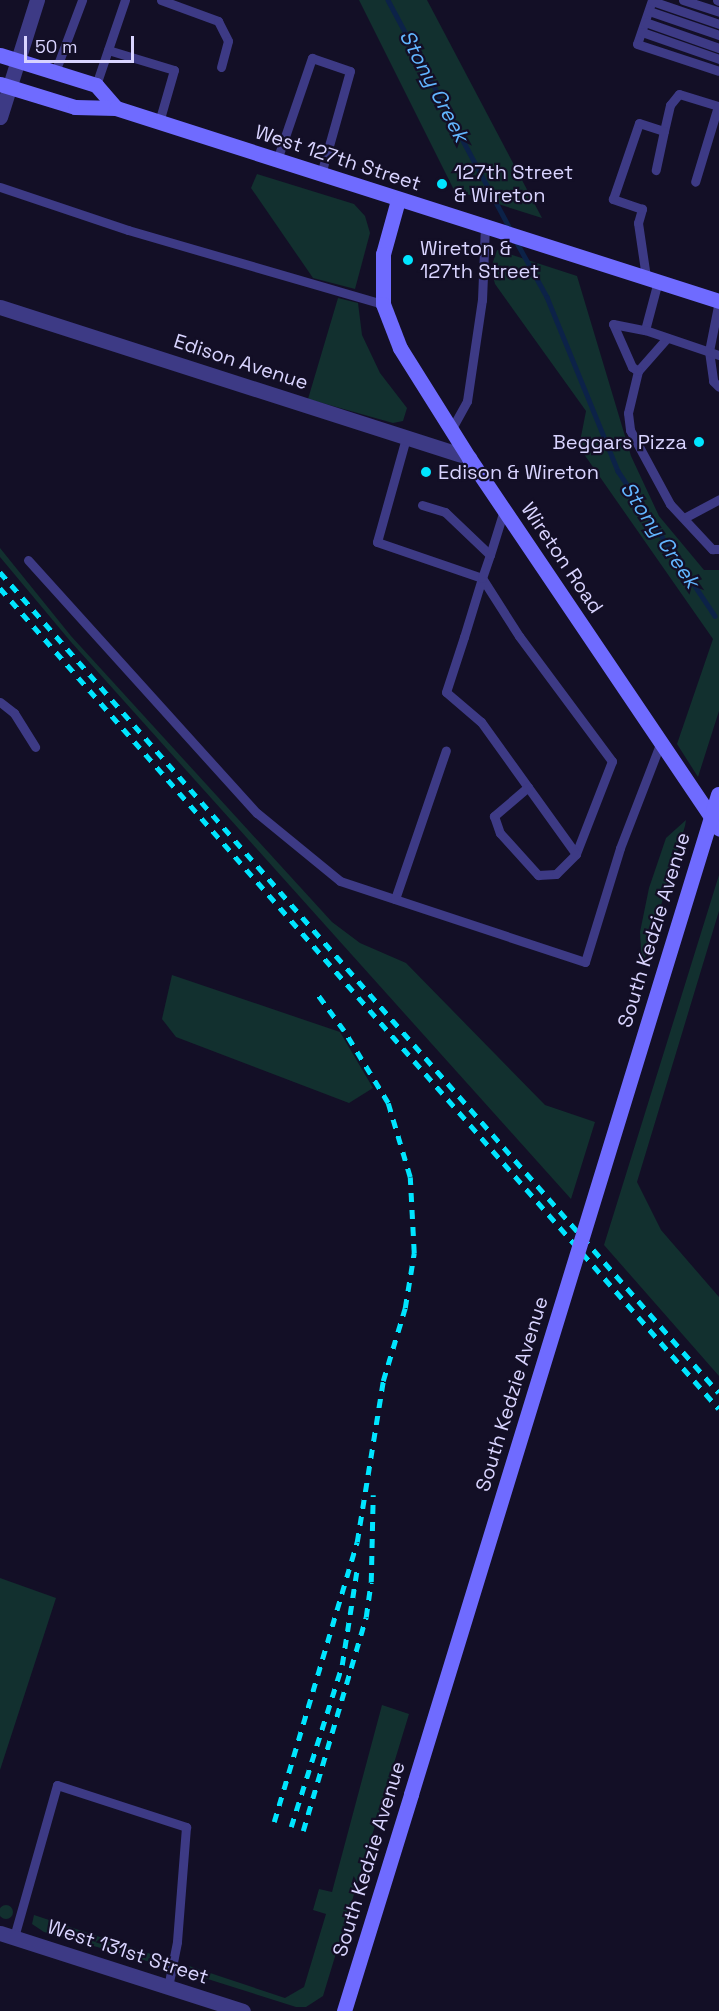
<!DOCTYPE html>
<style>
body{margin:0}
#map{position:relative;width:719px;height:2011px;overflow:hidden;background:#130f26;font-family:"Space Grotesk",sans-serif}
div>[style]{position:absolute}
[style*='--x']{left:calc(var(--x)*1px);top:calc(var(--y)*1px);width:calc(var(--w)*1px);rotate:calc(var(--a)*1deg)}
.green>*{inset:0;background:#12302f}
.round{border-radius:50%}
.stream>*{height:4.5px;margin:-2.25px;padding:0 2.25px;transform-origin:2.25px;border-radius:2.25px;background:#0c2248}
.lane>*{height:9px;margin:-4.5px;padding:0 4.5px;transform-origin:4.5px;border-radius:4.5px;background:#3d3a85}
.street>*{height:15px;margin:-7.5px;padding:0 7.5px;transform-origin:7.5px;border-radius:7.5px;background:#3d3a85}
.secondary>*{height:15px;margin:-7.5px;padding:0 7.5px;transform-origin:7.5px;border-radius:7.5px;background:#6f6bff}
.rail>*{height:4.5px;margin-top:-2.25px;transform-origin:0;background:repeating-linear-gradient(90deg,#00e5ff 0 9px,transparent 0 17px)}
.secondary-bridge>*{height:15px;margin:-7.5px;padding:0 7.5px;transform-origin:7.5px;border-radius:7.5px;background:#6f6bff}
.dots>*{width:16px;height:16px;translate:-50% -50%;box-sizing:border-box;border:3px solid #130f26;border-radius:50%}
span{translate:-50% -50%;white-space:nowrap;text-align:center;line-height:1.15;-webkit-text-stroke:4.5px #130f26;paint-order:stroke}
.street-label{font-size:20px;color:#d9d4ff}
.poi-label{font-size:20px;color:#d9d4ff}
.left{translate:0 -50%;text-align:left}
.right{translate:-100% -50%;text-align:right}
.water-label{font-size:21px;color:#62b6ff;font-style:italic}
.scale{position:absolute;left:24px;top:36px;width:110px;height:27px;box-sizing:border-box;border:3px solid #d9d4ff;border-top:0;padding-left:8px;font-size:18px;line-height:21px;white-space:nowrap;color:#d9d4ff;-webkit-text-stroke:4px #130f26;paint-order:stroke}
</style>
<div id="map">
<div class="green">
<div style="clip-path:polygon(359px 0,427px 0,542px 218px,454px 190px)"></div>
<div style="clip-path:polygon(257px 174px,354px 204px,365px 216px,370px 233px,355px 289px,313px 278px,251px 188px)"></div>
<div style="clip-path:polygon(497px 250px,577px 276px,631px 456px,659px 516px,704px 570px,719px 570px,719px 711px,698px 777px,677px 744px,713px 639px,579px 447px,586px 411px,495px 284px,491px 268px)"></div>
<div style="clip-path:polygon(338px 298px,358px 303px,362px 335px,380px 373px,407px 408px,403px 421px,393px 423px,308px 399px)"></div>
<div style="clip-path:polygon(0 548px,71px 636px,332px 922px,360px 943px,406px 963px,545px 1105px,595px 1122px,571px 1199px,71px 642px,0 557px)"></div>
<div style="clip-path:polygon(686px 820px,685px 826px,642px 968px,640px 932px,649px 888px,666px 838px)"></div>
<div style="clip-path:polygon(719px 875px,719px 911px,637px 1182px,661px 1230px,719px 1297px,719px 1376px,604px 1245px)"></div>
<div style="clip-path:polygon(172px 975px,340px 1032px,373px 1088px,349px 1103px,176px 1037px,162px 1019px)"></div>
<div style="clip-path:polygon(0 1578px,56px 1598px,0 1770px)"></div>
<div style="clip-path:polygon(382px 1705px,409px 1714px,323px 1996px,306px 2007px,296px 2007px,195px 1975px,189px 1966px,285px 1998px,304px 1987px,326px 1914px,313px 1910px,319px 1889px,332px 1892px)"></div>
<div class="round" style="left:-1px;top:1905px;width:14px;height:14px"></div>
<div style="clip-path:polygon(34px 1915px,166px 1959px,154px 1963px,44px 1932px,32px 1924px)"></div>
</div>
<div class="stream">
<div style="--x:388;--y:0;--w:261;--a:61.9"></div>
<div style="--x:516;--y:241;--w:64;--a:61"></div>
<div style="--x:547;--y:297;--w:188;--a:67.8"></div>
<div style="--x:618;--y:471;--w:174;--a:56.2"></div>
</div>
<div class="lane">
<div style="--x:161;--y:0;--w:61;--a:20.2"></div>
<div style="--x:218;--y:21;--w:22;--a:63"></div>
<div style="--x:228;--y:41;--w:27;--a:105"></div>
<div style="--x:652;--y:0;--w:46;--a:108.8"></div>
<div style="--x:637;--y:44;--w:86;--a:18.2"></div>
<div style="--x:683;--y:0;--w:38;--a:18"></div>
<div style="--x:717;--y:0;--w:2;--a:27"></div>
<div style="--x:652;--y:1;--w:71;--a:18.9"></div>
<div style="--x:649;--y:11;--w:74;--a:18.9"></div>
<div style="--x:645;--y:22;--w:78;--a:19.4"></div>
<div style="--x:642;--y:32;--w:82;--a:19.3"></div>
<div style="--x:108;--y:50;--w:69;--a:16.9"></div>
<div style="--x:174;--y:70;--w:54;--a:106.1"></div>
<div style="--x:55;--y:72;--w:77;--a:-69.4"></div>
<div style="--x:96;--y:85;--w:90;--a:-71.2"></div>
<div style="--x:664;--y:131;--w:27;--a:-77"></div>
<div style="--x:670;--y:105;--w:14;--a:-51"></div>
<div style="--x:679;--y:94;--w:41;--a:17.1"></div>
<div style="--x:718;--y:106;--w:79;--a:106.8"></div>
<div style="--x:277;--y:160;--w:108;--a:-71.1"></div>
<div style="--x:312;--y:58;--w:40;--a:18.9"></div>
<div style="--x:350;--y:71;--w:107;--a:105.7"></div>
<div style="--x:0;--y:187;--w:135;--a:18.6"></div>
<div style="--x:128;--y:230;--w:266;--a:16.2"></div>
<div style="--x:646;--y:277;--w:55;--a:-98.4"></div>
<div style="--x:638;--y:223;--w:15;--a:-74"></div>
<div style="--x:642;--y:209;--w:31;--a:-161"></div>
<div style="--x:613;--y:199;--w:80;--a:-71.1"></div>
<div style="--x:639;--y:123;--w:26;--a:18"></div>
<div style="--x:664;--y:131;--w:40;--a:102"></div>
<div style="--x:719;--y:301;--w:51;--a:101.3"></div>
<div style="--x:709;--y:351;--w:30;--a:82"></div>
<div style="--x:713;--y:381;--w:8;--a:45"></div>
<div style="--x:645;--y:330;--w:51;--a:-75.1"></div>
<div style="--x:667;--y:338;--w:44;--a:131.3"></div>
<div style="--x:638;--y:371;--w:43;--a:103.4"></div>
<div style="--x:628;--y:413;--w:17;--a:83"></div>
<div style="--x:630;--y:430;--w:84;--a:61.6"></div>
<div style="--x:670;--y:504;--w:62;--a:47"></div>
<div style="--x:712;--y:549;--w:7;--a:0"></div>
<div style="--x:638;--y:371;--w:7;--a:-146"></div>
<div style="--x:632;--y:367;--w:47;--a:-113.8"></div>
<div style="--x:613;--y:324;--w:33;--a:11"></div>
<div style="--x:645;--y:330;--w:78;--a:18.7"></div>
<div style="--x:451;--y:430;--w:33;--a:-61"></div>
<div style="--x:467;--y:401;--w:102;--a:-81.6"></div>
<div style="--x:482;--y:300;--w:74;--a:-87.7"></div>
<div style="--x:406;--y:438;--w:108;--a:105.6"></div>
<div style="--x:377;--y:542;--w:111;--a:18.9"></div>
<div style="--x:482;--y:578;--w:69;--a:57.5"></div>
<div style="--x:519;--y:636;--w:156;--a:53.4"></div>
<div style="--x:612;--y:761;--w:100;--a:111.2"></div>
<div style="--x:576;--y:854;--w:163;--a:-125.7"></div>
<div style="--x:481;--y:722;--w:46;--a:-139.4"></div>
<div style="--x:446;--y:692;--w:58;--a:-71.9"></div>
<div style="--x:464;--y:637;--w:62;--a:-73"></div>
<div style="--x:482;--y:578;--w:24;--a:-71"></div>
<div style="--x:490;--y:555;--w:47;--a:-72.7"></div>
<div style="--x:422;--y:505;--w:24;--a:17"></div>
<div style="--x:445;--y:512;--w:62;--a:43.7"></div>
<div style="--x:684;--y:518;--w:40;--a:-28"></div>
<div style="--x:28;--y:560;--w:341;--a:47.9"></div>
<div style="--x:257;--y:813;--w:107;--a:39.3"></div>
<div style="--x:340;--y:881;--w:258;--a:18.3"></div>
<div style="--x:585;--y:962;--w:119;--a:-72.9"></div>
<div style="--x:620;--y:848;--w:114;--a:-68.9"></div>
<div style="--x:0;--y:702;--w:18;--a:38"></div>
<div style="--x:14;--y:713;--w:40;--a:58"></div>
<div style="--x:528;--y:787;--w:45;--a:139.5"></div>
<div style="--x:494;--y:816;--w:18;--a:71"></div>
<div style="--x:500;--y:833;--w:57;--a:47.9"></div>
<div style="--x:538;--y:875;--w:18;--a:-3"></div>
<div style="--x:556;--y:874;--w:28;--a:-45"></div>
<div style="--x:395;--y:899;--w:157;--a:-71.1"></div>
<div style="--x:14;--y:1937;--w:158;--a:-74.2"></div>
<div style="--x:57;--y:1785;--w:136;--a:18"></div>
<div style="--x:186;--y:1827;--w:115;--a:94.5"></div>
<div style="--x:177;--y:1942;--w:46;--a:101.3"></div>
</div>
<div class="street">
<div style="--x:0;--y:117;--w:123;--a:-72.5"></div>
<div style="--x:0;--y:307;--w:493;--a:17.8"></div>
<div style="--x:0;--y:1933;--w:255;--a:17.8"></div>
</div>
<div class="secondary">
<div style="--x:0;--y:55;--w:101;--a:17.4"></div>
<div style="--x:96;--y:85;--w:30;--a:49"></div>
<div style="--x:0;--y:84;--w:78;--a:17"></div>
<div style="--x:75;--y:107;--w:41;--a:1.4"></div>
<div style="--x:116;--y:108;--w:633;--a:17.75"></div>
<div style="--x:398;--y:200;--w:56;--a:105.5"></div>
<div style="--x:383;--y:254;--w:50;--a:90"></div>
<div style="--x:383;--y:304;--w:47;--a:68.9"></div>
<div style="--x:400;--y:348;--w:130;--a:57.9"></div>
<div style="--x:469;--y:458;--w:447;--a:56"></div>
<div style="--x:344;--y:2011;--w:227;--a:-72.8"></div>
</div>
<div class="rail">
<div style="--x:0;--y:572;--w:1091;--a:48.79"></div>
<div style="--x:0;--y:588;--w:1091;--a:48.79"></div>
<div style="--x:274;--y:1822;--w:292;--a:-73.5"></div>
<div style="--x:357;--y:1542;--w:163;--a:-80.8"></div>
<div style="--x:383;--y:1381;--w:76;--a:-73.2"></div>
<div style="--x:405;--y:1308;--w:56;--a:-80.7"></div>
<div style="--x:414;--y:1253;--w:76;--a:-93"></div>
<div style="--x:410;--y:1177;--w:77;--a:-106.6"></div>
<div style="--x:388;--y:1103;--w:84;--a:-121.4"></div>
<div style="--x:344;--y:1031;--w:46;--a:-126.1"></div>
<div style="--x:291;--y:1827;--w:170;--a:-72.5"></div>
<div style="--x:342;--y:1665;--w:97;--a:-81.1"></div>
<div style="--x:303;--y:1831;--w:223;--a:-73.6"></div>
<div style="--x:366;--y:1617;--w:35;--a:-82"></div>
<div style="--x:371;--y:1582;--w:87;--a:-88.7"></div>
</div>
<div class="secondary-bridge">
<div style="--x:411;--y:1794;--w:1046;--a:-72.93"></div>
</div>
<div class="dots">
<div style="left:442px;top:184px;background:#00e5ff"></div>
<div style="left:408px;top:260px;background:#00e5ff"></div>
<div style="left:699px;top:442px;background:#00e5ff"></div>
<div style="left:426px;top:472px;background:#00e5ff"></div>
</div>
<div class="street-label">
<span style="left:338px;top:158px;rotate:18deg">West 127th Street</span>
<span style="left:241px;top:362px;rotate:18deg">Edison Avenue</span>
<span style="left:562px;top:558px;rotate:56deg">Wireton Road</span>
<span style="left:654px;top:930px;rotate:-73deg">South Kedzie Avenue</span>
<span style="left:512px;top:1394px;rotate:-73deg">South Kedzie Avenue</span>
<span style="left:369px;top:1859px;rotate:-73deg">South Kedzie Avenue</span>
<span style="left:128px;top:1952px;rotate:18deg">West 131st Street</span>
</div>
<div class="poi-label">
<span class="left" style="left:454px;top:184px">127th Street<br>&amp; Wireton</span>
<span class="left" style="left:420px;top:260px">Wireton &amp;<br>127th Street</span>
<span class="right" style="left:687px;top:442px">Beggars Pizza</span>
<span class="left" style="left:438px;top:472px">Edison &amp; Wireton</span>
</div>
<div class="water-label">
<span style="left:434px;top:86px;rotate:62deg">Stony Creek</span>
<span style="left:660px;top:535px;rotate:56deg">Stony Creek</span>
</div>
<div class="scale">50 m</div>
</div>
